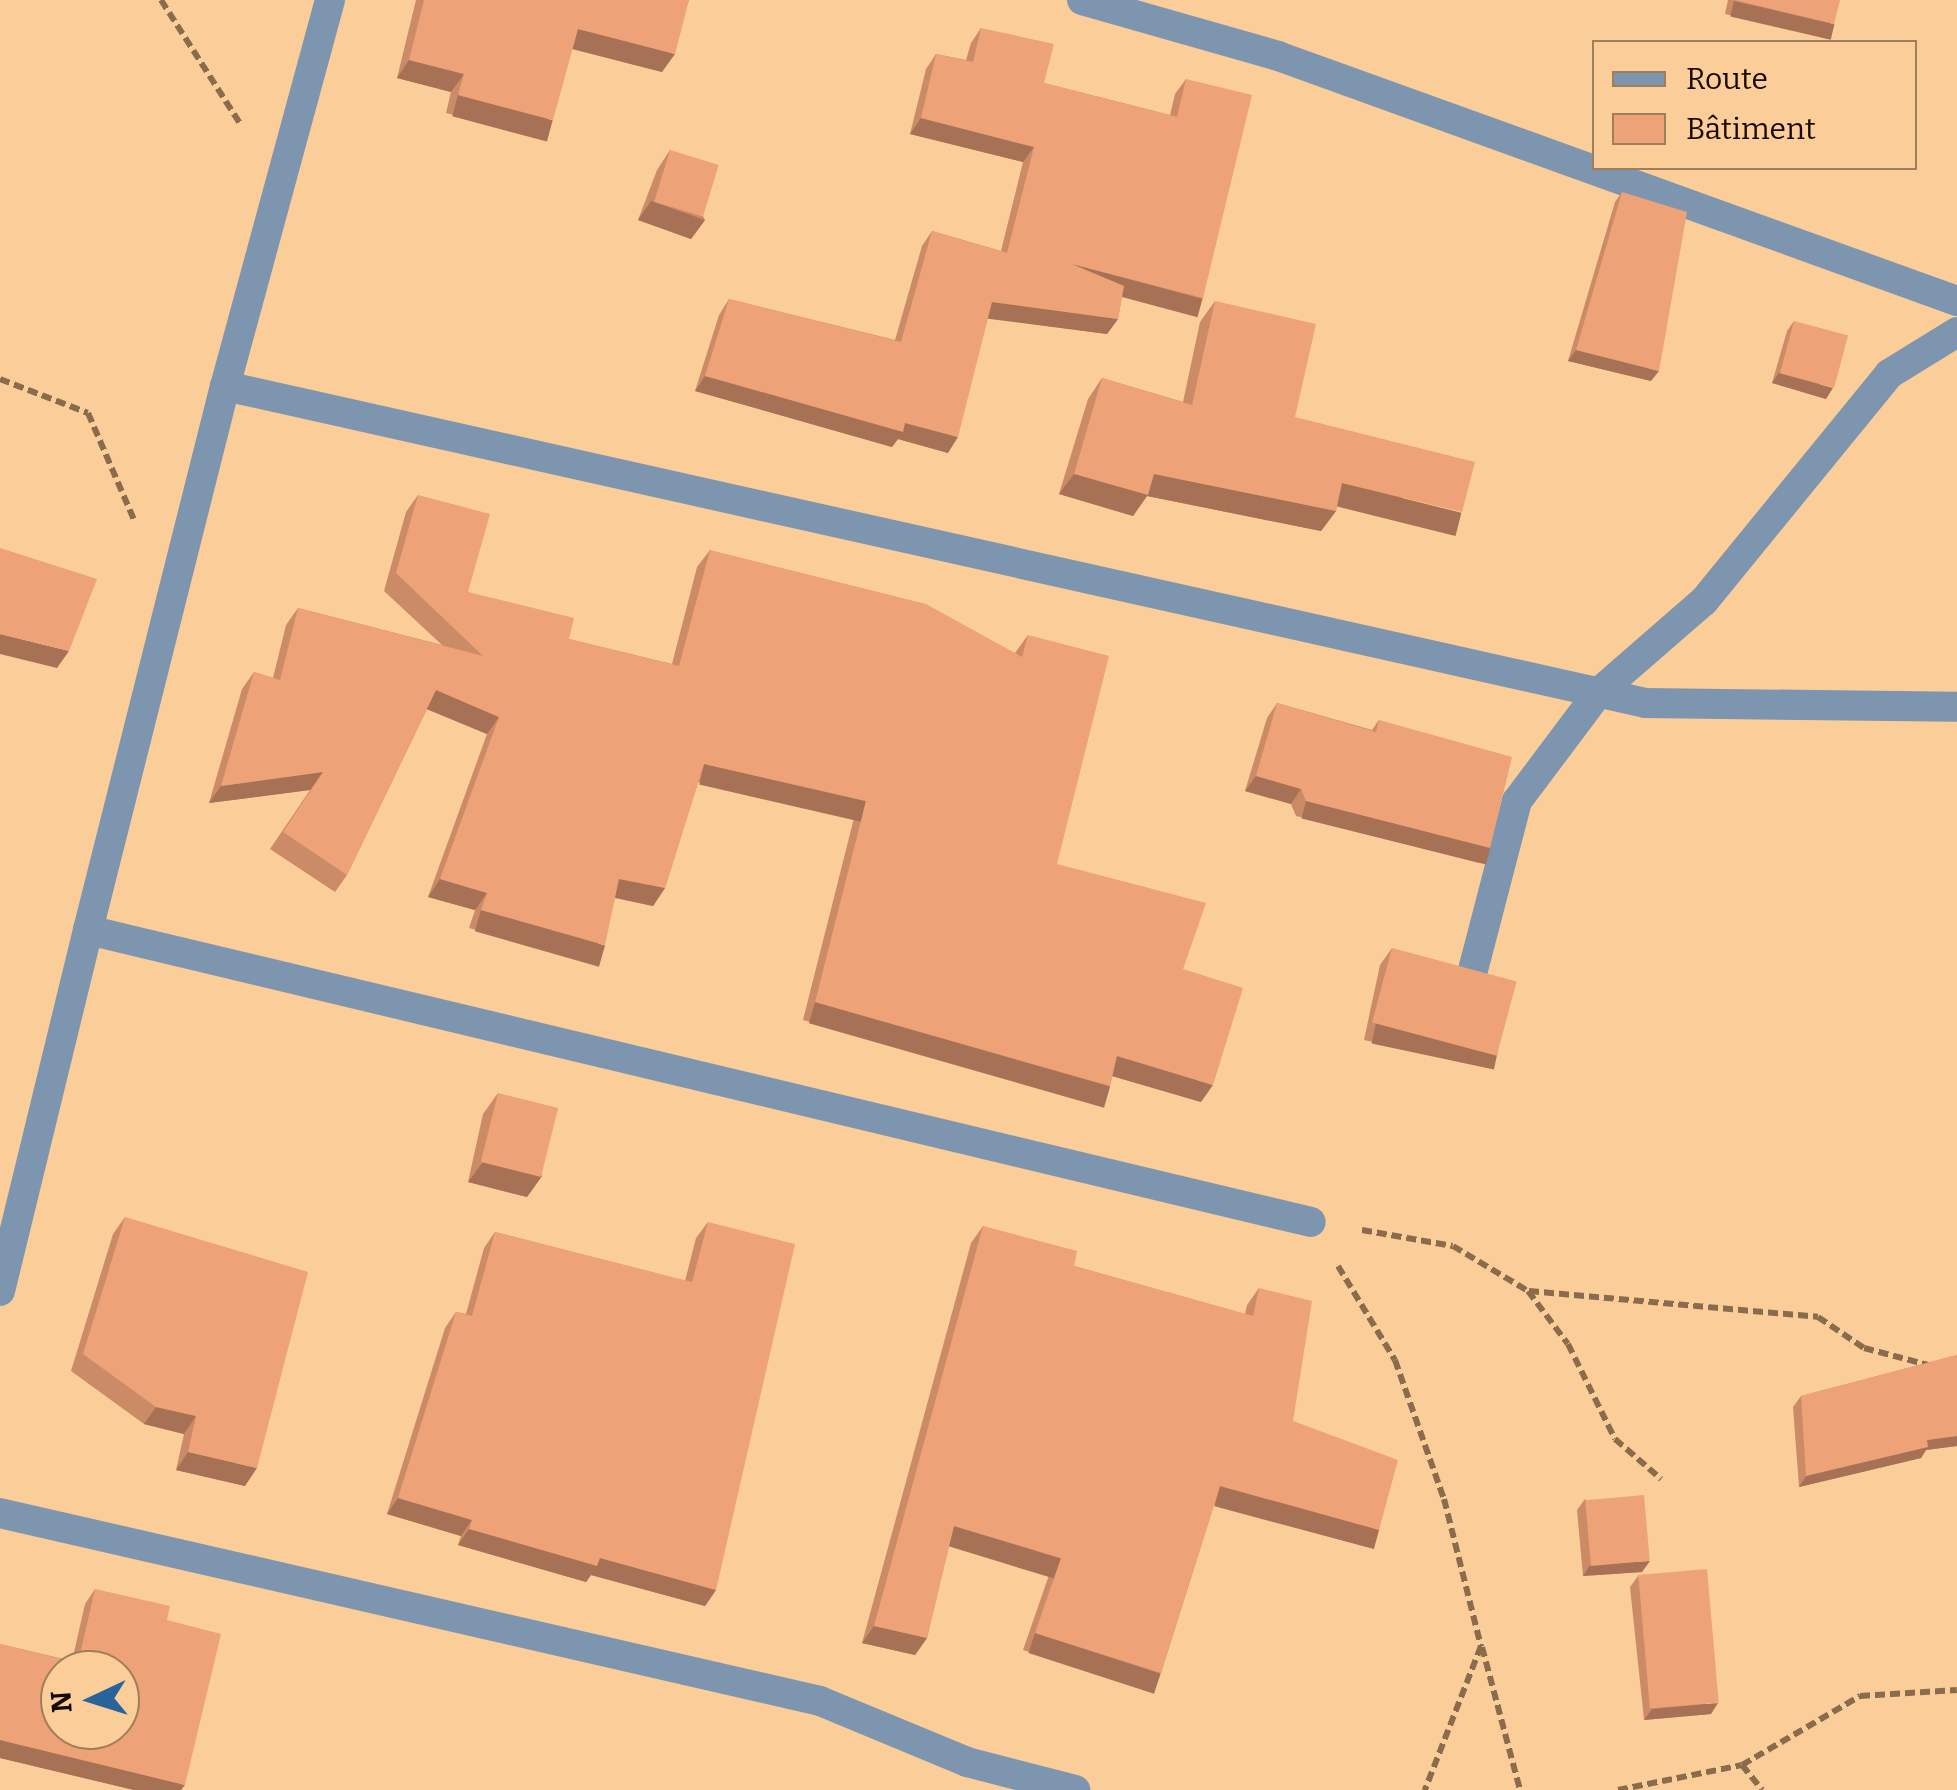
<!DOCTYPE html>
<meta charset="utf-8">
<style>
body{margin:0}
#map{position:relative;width:1957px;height:1790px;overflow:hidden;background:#fbcd99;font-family:Bitter,serif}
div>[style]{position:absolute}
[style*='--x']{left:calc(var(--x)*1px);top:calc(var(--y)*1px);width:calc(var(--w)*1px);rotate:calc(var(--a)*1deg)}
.path>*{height:6px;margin-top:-3px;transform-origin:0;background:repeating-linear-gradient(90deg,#8a6c4d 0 10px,transparent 0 15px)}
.minor>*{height:30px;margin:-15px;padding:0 15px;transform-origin:15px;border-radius:15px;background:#7d95af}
.wall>*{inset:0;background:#cc8b67}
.shaded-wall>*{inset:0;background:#a67154;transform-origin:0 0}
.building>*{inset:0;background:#eda278;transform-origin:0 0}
span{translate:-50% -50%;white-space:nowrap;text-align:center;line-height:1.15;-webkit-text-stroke:8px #fbcd99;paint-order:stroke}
.legend{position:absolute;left:1592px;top:40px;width:325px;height:130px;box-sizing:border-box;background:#fbcd99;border:2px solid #a07e5c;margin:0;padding:12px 18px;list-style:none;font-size:30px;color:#170800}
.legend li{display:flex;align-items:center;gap:20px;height:50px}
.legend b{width:50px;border:2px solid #a07e5c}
.north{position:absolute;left:40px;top:1650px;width:100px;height:100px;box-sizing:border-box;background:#fbcd99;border:2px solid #a07e5c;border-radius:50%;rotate:266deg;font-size:28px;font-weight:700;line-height:40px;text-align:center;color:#170800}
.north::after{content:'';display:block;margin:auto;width:35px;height:45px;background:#28639a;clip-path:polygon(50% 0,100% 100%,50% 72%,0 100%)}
</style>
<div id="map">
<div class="path">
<div style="--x:161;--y:0;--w:148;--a:57.4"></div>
<div style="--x:0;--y:379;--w:94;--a:21.1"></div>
<div style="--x:88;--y:413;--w:119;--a:66.7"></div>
<div style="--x:1362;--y:1230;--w:92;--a:10"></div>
<div style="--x:1453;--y:1246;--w:87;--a:31"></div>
<div style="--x:1528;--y:1291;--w:66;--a:53"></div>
<div style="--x:1568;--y:1344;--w:106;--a:63.7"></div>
<div style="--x:1615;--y:1439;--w:61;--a:41"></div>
<div style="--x:1338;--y:1266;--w:110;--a:58.8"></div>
<div style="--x:1395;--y:1360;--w:147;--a:70.6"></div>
<div style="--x:1444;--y:1499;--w:152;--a:75.9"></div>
<div style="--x:1481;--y:1646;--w:155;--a:111.3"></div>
<div style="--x:1529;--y:1291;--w:290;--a:5.1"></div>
<div style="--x:1818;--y:1317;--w:55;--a:34"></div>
<div style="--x:1864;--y:1348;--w:66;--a:14.9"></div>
<div style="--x:1482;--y:1647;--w:148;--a:75.1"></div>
<div style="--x:1742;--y:1765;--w:32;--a:51"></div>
<div style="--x:1618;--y:1790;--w:126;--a:-11.4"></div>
<div style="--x:1742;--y:1765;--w:137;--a:-30.3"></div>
<div style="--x:1860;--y:1696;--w:97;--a:-3.5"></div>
</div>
<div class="minor">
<div style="--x:330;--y:0;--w:400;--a:105.2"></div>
<div style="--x:225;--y:386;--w:1455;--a:12.58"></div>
<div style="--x:1645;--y:703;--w:312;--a:0.7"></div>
<div style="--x:1082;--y:0;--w:204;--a:15.9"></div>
<div style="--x:1278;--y:56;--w:722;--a:19.84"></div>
<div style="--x:225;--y:386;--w:561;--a:104.14"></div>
<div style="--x:88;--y:930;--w:1257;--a:13.43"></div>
<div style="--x:1473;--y:970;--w:175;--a:-75.4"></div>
<div style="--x:1517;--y:801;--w:135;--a:-53.1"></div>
<div style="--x:1598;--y:693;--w:140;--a:-41"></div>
<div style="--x:1704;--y:601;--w:293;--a:-50.8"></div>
<div style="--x:1889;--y:374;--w:80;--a:-31.7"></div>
<div style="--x:0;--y:1291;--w:372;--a:-76.3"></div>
<div style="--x:0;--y:1513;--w:841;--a:12.91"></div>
<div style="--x:820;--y:1701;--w:159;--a:22.5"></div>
<div style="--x:967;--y:1762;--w:112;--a:14.5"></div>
</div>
<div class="wall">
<div style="clip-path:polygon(416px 0,689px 0,662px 72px,572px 49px,541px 138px,446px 113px,451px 92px,397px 78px)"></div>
<div style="clip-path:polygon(1728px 0,1840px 0,1825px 37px,1725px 14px)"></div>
<div style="clip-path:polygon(981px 28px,1044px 83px,1170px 115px,1175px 94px,1186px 79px,1203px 298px,1192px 314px,1122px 295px,1118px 319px,1107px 334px,988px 318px,948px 453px,898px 439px,892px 447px,695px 391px,719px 315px,729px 299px,895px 340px,922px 246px,932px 231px,1001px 251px,1023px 162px,910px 134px,926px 69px,936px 54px,966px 60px,971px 43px)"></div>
<div style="clip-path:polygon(670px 150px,705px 220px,691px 239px,638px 220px,657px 170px)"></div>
<div style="clip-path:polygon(1622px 192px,1651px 381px,1568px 361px,1615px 202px)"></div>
<div style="clip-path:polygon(1215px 301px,1295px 417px,1448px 532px,1337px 506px,1336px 511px,1321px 531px,1147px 496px,1133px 516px,1059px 494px,1088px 399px,1102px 378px,1183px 402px,1200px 322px)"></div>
<div style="clip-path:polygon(1794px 321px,1826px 399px,1772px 383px,1787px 331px)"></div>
<div style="clip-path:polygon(418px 495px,468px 592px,569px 639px,672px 664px,697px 567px,710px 550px,1015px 653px,1028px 635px,1057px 864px,1183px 969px,1201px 1102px,1112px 1076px,1110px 1086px,1097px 1104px,803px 1020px,854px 818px,698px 782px,665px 888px,653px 906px,615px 898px,592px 963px,469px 928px,475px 910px,428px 897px,487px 734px,427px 709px,347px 875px,335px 892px,270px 849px,310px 790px,209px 803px,242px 689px,254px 672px,273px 678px,286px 625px,298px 608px,442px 645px,384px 591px,406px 512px)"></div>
<div style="clip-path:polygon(1277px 703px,1372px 730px,1379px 720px,1479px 863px,1296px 816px,1291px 804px,1245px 791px,1267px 718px)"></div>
<div style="clip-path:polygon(1392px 948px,1498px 1050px,1486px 1067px,1364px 1040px,1380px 965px)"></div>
<div style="clip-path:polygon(498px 1093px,542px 1176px,527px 1197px,468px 1182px,483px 1114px)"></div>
<div style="clip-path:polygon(125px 1217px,245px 1486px,176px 1470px,184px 1434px,144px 1424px,71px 1371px,113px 1234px)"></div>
<div style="clip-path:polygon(708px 1222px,716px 1590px,705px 1606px,591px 1575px,586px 1582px,458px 1545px,461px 1536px,387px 1514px,445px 1328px,456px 1312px,466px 1314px,484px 1248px,495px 1232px,685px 1281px,696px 1238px)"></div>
<div style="clip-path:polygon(983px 1226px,1074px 1266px,1245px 1314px,1247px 1305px,1259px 1288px,1293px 1421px,1379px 1530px,1367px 1547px,1214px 1505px,1161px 1673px,1149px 1690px,1023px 1650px,1049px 1575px,949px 1545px,927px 1638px,915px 1655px,862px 1643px,971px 1243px)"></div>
<div style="clip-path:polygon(1957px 1355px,1957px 1446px,1926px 1450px,1921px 1458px,1799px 1487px,1793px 1407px,1801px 1396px)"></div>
<div style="clip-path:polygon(1585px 1499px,1642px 1572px,1583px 1576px,1577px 1510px)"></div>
<div style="clip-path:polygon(1638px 1576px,1711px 1714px,1644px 1720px,1630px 1587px)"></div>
<div style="clip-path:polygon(95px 1589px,167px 1620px,181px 1790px,134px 1790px,0 1758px,0 1644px,72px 1661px,85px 1604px)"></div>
</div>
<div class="shaded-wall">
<div style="left:1734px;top:1px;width:103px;height:16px;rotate:13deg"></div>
<div style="clip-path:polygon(578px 29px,675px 54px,662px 72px,565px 47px)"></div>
<div style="clip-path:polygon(409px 60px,464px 74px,451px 92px,397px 78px)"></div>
<div style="left:458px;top:95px;width:98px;height:22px;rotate:15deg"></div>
<div style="clip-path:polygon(921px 118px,1034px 147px,1023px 162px,910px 134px)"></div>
<div style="clip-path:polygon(651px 201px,705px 220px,691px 239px,638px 220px)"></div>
<div style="left:1072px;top:264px;width:135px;height:19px;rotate:15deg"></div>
<div style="clip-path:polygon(992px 302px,1118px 319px,1107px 334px,982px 318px)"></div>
<div style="clip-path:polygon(1576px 350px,1659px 371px,1651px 381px,1568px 361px)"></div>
<div style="clip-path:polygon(1779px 373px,1833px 388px,1826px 399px,1772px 383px)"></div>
<div style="clip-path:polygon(705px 376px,905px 423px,958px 437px,948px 453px,898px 439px,892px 447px,695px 391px)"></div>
<div style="clip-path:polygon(1074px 474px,1154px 474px,1336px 511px,1321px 531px,1147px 496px,1133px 516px,1059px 494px)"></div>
<div style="left:1342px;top:483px;width:123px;height:24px;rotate:14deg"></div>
<div style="clip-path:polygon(0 634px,69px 651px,57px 668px,0 654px)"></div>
<div style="clip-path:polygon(436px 690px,499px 717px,487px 734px,424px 708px)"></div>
<div style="left:704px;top:764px;width:166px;height:21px;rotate:13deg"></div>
<div style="clip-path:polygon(323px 772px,310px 790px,209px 803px,221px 786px)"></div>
<div style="clip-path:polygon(1256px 776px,1301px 789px,1291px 804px,1245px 791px)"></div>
<div style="left:1306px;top:801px;width:190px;height:18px;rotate:14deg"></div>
<div style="clip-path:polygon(440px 879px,487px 893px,475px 910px,428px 897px)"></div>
<div style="clip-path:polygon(619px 879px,665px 888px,653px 906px,607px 896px)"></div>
<div style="left:481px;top:910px;width:129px;height:22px;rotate:16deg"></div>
<div style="left:815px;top:1002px;width:307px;height:22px;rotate:16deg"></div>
<div style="left:1376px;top:1023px;width:125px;height:21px;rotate:12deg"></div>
<div style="clip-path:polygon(1117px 1056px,1213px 1085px,1201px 1102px,1105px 1074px)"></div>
<div style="clip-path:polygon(483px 1162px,542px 1176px,527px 1197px,468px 1182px)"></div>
<div style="clip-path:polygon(156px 1407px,196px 1416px,184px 1434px,144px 1424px)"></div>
<div style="clip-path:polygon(1957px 1436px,1957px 1446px,1926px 1450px,1921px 1458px,1799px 1487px,1806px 1476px,1927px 1440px)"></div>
<div style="clip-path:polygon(188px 1452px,257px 1468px,245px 1486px,176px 1470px)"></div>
<div style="left:1220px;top:1486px;width:165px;height:21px;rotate:15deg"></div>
<div style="clip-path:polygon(398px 1498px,472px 1520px,461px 1536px,387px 1514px)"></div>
<div style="left:954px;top:1526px;width:112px;height:21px;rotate:17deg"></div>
<div style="clip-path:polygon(469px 1529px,600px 1558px,716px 1590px,705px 1606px,591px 1575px,586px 1582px,458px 1545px)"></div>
<div style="clip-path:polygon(1650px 1561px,1642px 1572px,1583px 1576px,1590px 1565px)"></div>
<div style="clip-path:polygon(874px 1626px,927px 1638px,915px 1655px,862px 1643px)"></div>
<div style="left:1035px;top:1633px;width:132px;height:21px;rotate:18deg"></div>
<div style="clip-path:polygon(1718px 1703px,1711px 1714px,1644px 1720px,1652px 1709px)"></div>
<div style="clip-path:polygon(0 1740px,185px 1785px,181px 1790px,134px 1790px,0 1758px)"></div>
</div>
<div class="building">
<div style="clip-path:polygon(424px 0,689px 0,675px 54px,578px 29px,553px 120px,458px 95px,464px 74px,409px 60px)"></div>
<div style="clip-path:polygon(1734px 0,1840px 0,1834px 24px)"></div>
<div style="clip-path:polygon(981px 28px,1054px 44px,1044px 83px,1177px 117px,1186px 79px,1252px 95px,1203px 298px,1072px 264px,1124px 286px,1118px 319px,992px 302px,958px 437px,905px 423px,903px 432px,705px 376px,729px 299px,901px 342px,932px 231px,1007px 253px,1034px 147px,921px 118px,936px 54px,973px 62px)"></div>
<div style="left:670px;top:150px;width:51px;height:54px;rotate:17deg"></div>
<div style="clip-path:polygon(1622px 192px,1687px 212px,1659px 371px,1576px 350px)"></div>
<div style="clip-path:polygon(1215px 301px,1316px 324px,1295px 417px,1475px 462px,1462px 512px,1342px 483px,1336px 511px,1154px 474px,1148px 495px,1074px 474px,1102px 378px,1192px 405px)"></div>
<div style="left:1794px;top:321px;width:56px;height:54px;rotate:15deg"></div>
<div style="clip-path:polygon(418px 495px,490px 514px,468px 592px,574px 618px,569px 639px,679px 666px,710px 550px,926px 604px,1022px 657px,1028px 635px,1109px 656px,1057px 864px,1206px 903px,1183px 969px,1243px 988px,1213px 1085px,1117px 1056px,1110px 1086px,815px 1002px,866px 801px,704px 764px,665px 888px,619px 879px,605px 945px,481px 910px,487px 893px,440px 879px,499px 717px,436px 690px,347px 875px,283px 832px,323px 772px,221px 786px,254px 672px,280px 680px,298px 608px,483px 656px,396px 573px)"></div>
<div style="clip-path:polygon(0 548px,97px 579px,69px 651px,0 634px)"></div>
<div style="clip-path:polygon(1277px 703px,1376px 732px,1379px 720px,1512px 757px,1490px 848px,1306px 801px,1301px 789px,1256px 776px)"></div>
<div style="left:1392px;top:948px;width:129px;height:77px;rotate:15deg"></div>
<div style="left:498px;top:1093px;width:62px;height:71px;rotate:14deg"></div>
<div style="clip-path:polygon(125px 1217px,308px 1272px,257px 1468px,188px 1452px,196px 1416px,156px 1407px,83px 1354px)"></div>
<div style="clip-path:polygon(708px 1222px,795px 1244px,716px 1590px,600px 1558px,597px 1566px,469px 1529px,472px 1520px,398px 1498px,456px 1312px,472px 1316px,495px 1232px,692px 1282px)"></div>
<div style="clip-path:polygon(983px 1226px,1077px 1251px,1074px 1266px,1253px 1316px,1259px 1288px,1312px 1301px,1293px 1421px,1398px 1460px,1379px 1530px,1220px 1486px,1161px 1673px,1035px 1633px,1061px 1558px,954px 1526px,927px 1638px,874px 1626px)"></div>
<div style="clip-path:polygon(1957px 1355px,1957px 1436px,1927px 1440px,1928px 1447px,1806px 1476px,1801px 1396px)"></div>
<div style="left:1644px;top:1495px;width:66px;height:59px;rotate:85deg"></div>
<div style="left:1707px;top:1569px;width:134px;height:69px;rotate:85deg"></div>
<div style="clip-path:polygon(evenodd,95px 1589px,170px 1606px,167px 1620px,221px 1634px,185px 1785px,0 1740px,0 1644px,78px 1663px,95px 1589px,60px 1670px,120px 1670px,120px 1730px,60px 1730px,60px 1670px)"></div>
</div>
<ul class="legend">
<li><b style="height:12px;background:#7d95af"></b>Route</li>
<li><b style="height:28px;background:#eda278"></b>Bâtiment</li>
</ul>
<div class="north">N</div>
</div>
